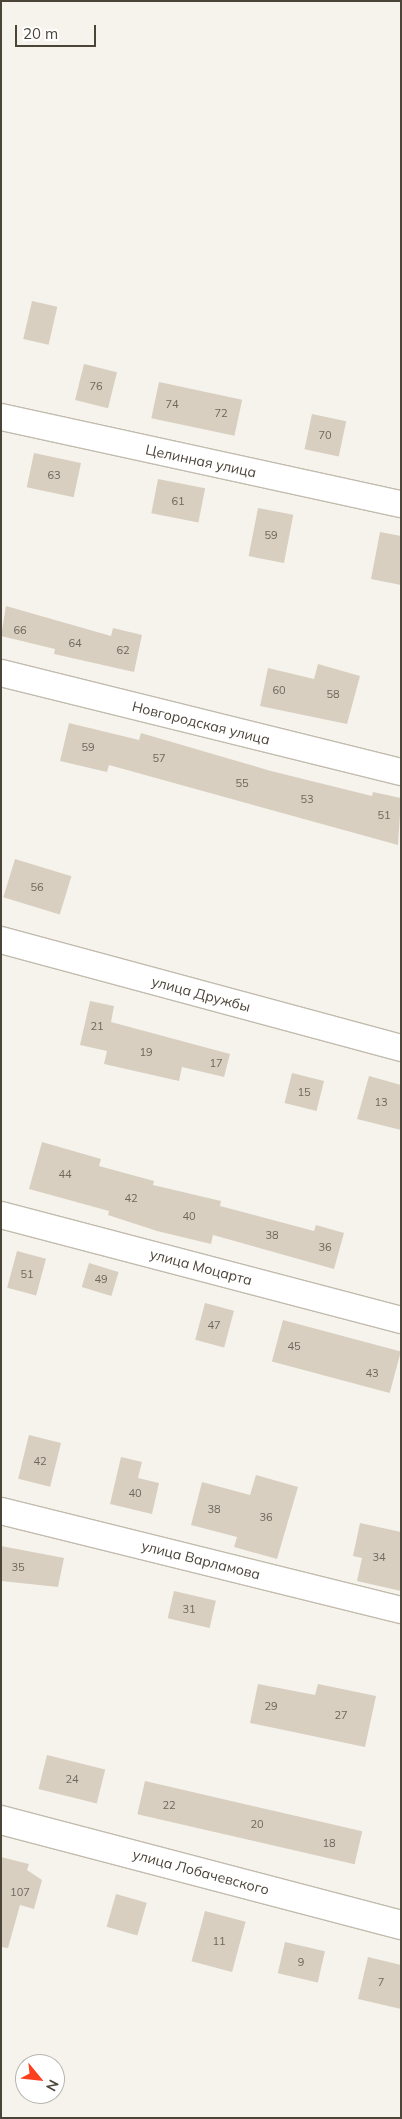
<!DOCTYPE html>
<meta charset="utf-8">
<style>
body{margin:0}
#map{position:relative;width:402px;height:2119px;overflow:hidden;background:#f6f3ec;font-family:Mulish,sans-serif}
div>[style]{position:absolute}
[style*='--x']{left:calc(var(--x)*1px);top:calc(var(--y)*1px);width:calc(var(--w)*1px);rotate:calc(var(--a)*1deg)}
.building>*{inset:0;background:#d8cfc1;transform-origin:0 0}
.roads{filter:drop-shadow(1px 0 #c2bbae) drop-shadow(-1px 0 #c2bbae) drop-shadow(0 1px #c2bbae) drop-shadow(0 -1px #c2bbae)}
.minor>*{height:26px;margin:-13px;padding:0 13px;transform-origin:13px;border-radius:13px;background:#fff}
.tertiary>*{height:28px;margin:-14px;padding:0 14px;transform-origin:14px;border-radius:14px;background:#fff}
span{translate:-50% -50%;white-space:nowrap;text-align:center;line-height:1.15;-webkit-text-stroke:4.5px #fff;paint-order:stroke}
.number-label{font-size:11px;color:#6e675b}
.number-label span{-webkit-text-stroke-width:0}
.street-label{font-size:14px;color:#4b4439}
.frame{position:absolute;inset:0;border:2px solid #4b4439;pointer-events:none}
.north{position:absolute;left:15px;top:2054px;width:50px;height:50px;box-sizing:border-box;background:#fff;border:1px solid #b7b4b0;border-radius:50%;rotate:118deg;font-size:14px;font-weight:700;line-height:20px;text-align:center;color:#4b4439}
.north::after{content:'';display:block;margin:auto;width:18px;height:22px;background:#fc3f1d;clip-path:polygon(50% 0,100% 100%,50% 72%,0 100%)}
.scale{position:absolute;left:15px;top:25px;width:81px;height:22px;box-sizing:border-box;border:2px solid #4b4439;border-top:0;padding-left:6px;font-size:15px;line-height:18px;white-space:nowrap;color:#4b4439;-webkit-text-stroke:4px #fff;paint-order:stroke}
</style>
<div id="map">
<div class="building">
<div style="left:32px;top:301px;width:26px;height:39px;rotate:13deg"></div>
<div style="left:84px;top:364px;width:34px;height:37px;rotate:14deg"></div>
<div style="left:159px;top:382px;width:85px;height:37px;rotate:12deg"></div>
<div style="left:312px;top:414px;width:35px;height:36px;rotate:12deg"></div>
<div style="left:34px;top:453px;width:48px;height:35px;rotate:12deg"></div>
<div style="left:158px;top:479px;width:48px;height:35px;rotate:11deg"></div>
<div style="left:258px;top:508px;width:36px;height:49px;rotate:11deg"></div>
<div style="clip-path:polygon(380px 532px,401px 536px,401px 585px,371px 579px)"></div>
<div style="clip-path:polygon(6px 606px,111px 636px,113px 628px,142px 635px,134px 672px,54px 654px,55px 649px,1px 636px)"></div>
<div style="clip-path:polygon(318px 664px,360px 676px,347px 724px,260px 706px,268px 668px,314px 679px)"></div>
<div style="clip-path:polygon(69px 723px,139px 740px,141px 733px,271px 771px,372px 796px,373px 792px,401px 798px,398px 845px,109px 765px,107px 772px,60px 761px)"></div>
<div style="left:15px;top:859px;width:59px;height:40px;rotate:17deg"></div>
<div style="clip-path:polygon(90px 1001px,114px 1006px,111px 1022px,230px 1054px,224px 1077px,182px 1067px,179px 1081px,104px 1064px,107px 1051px,80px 1045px)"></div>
<div style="left:292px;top:1073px;width:33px;height:31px;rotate:14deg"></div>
<div style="clip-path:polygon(369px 1076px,401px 1085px,401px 1130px,357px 1119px)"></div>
<div style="clip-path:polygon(42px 1142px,101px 1159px,99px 1166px,154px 1181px,153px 1185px,221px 1201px,220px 1206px,314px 1231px,316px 1225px,344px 1233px,334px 1269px,213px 1235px,211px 1244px,157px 1231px,108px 1215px,109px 1211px,29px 1189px)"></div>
<div style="left:17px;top:1251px;width:30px;height:38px;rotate:15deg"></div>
<div style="left:89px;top:1263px;width:31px;height:25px;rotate:17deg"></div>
<div style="left:205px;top:1303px;width:30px;height:38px;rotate:15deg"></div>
<div style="left:283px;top:1320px;width:122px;height:43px;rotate:15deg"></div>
<div style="left:29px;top:1435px;width:33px;height:45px;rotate:14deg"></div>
<div style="clip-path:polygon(121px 1457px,142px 1462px,138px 1478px,159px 1483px,152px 1514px,110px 1504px)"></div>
<div style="clip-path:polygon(256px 1475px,298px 1487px,277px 1559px,234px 1547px,237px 1537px,191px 1525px,202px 1482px,250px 1495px)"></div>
<div style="clip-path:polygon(360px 1523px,401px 1532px,401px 1591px,357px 1581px,362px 1558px,353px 1556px)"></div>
<div style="clip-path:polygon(1px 1546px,64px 1558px,58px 1587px,1px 1581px)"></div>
<div style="left:174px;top:1591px;width:43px;height:28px;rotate:13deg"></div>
<div style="clip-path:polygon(258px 1684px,315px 1695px,318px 1684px,376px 1696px,365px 1747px,250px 1723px)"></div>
<div style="left:47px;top:1755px;width:60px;height:35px;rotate:14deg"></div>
<div style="left:145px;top:1781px;width:223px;height:34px;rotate:13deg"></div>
<div style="clip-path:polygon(1px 1857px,29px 1864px,27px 1870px,42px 1880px,34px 1909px,20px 1905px,8px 1948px,1px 1947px)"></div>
<div style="left:116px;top:1894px;width:32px;height:34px;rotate:16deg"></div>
<div style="left:205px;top:1911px;width:42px;height:52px;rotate:15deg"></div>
<div style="left:285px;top:1942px;width:41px;height:32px;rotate:13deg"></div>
<div style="clip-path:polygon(368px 1957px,401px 1965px,401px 2009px,358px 1999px)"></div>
</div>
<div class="roads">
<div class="minor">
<div style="--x:1;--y:417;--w:409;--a:12.3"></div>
<div style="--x:1;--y:673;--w:412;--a:13.9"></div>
<div style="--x:1;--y:940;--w:414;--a:15.1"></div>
<div style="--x:1;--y:1215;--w:414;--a:14.7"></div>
<div style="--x:1;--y:1511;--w:412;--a:13.9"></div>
</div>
<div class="tertiary">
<div style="--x:1;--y:1820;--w:414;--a:14.7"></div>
</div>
</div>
<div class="number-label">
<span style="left:96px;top:386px">76</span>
<span style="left:172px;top:404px">74</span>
<span style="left:221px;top:413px">72</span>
<span style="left:325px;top:435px">70</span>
<span style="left:54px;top:475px">63</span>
<span style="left:178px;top:501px">61</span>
<span style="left:271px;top:535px">59</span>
<span style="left:20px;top:630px">66</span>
<span style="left:75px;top:643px">64</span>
<span style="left:123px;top:650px">62</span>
<span style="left:279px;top:690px">60</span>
<span style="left:333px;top:694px">58</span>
<span style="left:88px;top:747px">59</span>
<span style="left:159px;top:758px">57</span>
<span style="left:242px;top:783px">55</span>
<span style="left:307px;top:799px">53</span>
<span style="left:384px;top:815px">51</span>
<span style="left:37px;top:887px">56</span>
<span style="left:97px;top:1026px">21</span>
<span style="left:146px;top:1052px">19</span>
<span style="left:216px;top:1063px">17</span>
<span style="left:304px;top:1092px">15</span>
<span style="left:381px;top:1102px">13</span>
<span style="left:65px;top:1174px">44</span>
<span style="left:131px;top:1198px">42</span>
<span style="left:189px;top:1216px">40</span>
<span style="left:272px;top:1235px">38</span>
<span style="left:325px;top:1247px">36</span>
<span style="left:27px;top:1274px">51</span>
<span style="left:101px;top:1279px">49</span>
<span style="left:214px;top:1325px">47</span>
<span style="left:294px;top:1346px">45</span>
<span style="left:372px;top:1373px">43</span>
<span style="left:40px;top:1461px">42</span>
<span style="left:135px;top:1493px">40</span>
<span style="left:214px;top:1509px">38</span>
<span style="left:266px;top:1517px">36</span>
<span style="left:379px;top:1557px">34</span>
<span style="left:18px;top:1567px">35</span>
<span style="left:189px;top:1609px">31</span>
<span style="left:271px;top:1706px">29</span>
<span style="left:341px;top:1715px">27</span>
<span style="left:72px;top:1779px">24</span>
<span style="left:169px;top:1805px">22</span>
<span style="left:257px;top:1824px">20</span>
<span style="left:329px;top:1843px">18</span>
<span style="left:20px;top:1892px">107</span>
<span style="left:219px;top:1941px">11</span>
<span style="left:301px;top:1962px">9</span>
<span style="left:381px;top:1982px">7</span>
</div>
<div class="street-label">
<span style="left:201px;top:461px;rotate:12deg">Целинная улица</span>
<span style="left:201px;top:723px;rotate:14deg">Новгородская улица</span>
<span style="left:201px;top:994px;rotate:15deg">улица Дружбы</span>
<span style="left:201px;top:1267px;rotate:15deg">улица Моцарта</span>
<span style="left:201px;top:1560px;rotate:14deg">улица Варламова</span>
<span style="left:201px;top:1872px;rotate:15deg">улица Лобачевского</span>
</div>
<div class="frame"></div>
<div class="north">N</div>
<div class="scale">20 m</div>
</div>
